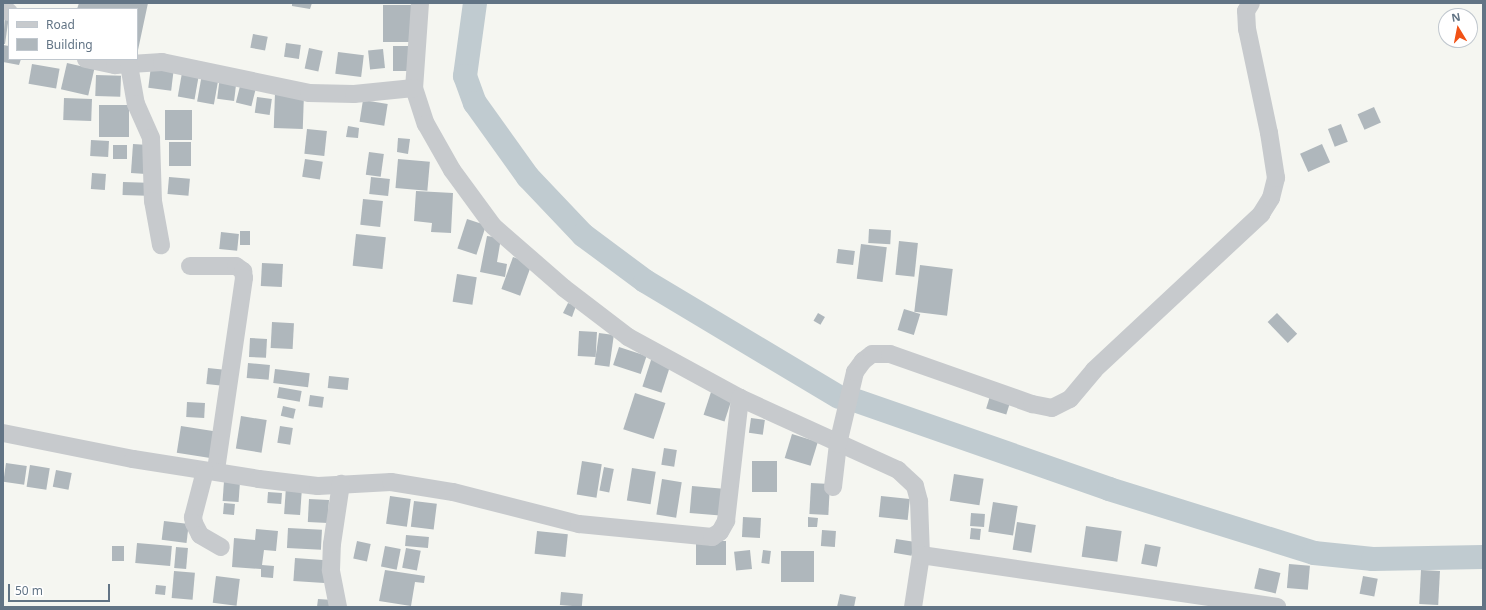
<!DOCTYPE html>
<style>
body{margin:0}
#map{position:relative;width:1486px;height:610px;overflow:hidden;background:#f5f6f1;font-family:"Noto Sans",sans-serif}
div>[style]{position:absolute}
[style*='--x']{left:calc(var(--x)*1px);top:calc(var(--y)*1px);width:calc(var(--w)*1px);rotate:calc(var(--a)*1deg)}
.river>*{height:24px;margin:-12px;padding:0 12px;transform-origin:12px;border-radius:12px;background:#c0cbd0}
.building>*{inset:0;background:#afb7bc;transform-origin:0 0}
.minor>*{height:18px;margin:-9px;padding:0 9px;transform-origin:9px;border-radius:9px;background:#c7cacd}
span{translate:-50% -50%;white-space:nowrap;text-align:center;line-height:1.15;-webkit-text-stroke:4px #fff;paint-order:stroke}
.frame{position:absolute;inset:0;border:4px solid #627485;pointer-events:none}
.legend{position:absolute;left:8px;top:8px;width:130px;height:52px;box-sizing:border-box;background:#fff;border:1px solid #c0c7ce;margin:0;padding:5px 7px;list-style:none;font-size:12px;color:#627485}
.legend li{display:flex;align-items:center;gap:8px;height:20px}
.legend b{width:20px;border:1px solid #c0c7ce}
.north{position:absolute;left:1438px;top:8px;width:40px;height:40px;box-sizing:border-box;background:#fff;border:1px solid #c0c7ce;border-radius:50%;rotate:350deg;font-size:11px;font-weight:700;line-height:16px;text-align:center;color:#627485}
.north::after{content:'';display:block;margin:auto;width:14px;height:18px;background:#f15216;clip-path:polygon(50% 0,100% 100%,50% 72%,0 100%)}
.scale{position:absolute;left:8px;top:584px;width:102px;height:18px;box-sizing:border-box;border:2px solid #627485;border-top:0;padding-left:5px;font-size:12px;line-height:14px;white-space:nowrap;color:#627485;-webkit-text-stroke:3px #fff;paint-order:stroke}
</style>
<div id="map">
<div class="river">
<div style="--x:475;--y:3;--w:74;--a:97.8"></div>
<div style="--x:465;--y:76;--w:29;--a:70"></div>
<div style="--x:475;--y:103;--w:91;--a:54.4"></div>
<div style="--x:528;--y:177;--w:80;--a:46.5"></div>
<div style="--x:583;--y:235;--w:77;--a:36.6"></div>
<div style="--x:645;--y:281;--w:226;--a:30.9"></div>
<div style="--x:857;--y:401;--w:267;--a:19.2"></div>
<div style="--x:1109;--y:489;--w:215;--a:17.3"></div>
<div style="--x:1314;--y:553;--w:59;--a:5.8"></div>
<div style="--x:1373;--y:559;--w:110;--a:-1"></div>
</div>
<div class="building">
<div style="clip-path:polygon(79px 3px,148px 3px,138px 50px,137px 9px,77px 9px)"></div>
<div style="clip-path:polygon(292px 3px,312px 3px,310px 9px,292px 6px)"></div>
<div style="left:383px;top:5px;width:30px;height:37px"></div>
<div style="clip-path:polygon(5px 15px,9px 16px,5px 44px,3px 44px)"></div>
<div style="left:253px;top:34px;width:15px;height:14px;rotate:11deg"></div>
<div style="left:286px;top:43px;width:15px;height:14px;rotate:8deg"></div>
<div style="clip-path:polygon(3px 45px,9px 46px,9px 59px,21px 59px,19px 65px,3px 62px)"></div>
<div style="left:412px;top:46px;width:25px;height:19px;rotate:90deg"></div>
<div style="left:309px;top:48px;width:14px;height:21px;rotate:12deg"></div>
<div style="left:383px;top:49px;width:19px;height:15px;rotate:84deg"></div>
<div style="left:338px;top:52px;width:26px;height:22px;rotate:7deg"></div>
<div style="left:67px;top:63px;width:28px;height:27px;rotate:13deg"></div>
<div style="left:32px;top:64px;width:28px;height:20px;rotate:10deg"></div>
<div style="left:151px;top:66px;width:23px;height:22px;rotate:7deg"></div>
<div style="left:183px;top:67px;width:17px;height:30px;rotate:10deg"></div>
<div style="left:202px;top:74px;width:17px;height:28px;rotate:10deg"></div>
<div style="left:96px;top:75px;width:25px;height:21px;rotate:2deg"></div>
<div style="left:220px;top:76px;width:17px;height:23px;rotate:7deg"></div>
<div style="left:240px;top:86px;width:16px;height:17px;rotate:14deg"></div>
<div style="left:275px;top:93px;width:29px;height:35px;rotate:2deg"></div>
<div style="left:257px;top:97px;width:15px;height:16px;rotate:8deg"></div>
<div style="left:64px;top:98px;width:28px;height:22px;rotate:2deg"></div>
<div style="left:363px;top:100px;width:25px;height:22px;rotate:9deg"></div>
<div style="left:99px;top:105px;width:30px;height:32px"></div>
<div style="left:1374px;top:107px;width:17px;height:18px;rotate:66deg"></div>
<div style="left:165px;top:110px;width:27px;height:30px"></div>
<div style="left:1341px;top:124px;width:19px;height:14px;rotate:69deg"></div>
<div style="clip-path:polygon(348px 126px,359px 128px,358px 138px,346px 137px)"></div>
<div style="left:307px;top:129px;width:20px;height:25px;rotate:6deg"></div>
<div style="clip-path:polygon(398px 138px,410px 139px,408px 154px,397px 152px)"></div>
<div style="left:91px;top:140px;width:18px;height:16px;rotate:3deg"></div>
<div style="left:169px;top:142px;width:22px;height:24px"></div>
<div style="left:133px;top:144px;width:15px;height:29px;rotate:4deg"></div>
<div style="left:1322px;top:144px;width:20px;height:24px;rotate:66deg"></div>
<div style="left:113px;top:145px;width:14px;height:14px"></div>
<div style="left:369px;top:152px;width:15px;height:23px;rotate:8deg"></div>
<div style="left:305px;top:159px;width:18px;height:18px;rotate:9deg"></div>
<div style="left:398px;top:159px;width:32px;height:29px;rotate:5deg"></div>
<div style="left:92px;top:173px;width:14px;height:16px;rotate:4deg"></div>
<div style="left:169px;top:177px;width:21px;height:17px;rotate:5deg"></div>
<div style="left:371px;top:177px;width:19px;height:17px;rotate:6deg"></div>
<div style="left:123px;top:182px;width:24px;height:13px;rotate:2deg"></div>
<div style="clip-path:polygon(416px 191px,453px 193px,451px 233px,431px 232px,432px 223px,414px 221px)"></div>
<div style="left:363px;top:199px;width:20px;height:26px;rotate:6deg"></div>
<div style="left:467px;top:219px;width:20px;height:31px;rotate:18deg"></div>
<div style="left:869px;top:229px;width:22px;height:14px;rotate:3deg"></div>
<div style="left:240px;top:231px;width:10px;height:14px"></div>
<div style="left:221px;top:232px;width:18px;height:17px;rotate:6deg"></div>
<div style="left:356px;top:234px;width:30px;height:32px;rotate:6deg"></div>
<div style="clip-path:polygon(487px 236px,501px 238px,497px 262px,507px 264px,505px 277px,480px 272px)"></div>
<div style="left:899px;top:241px;width:19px;height:34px;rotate:6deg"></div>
<div style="left:861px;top:244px;width:26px;height:35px;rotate:7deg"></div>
<div style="left:838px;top:249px;width:17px;height:14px;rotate:7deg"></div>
<div style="left:513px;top:257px;width:20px;height:34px;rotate:20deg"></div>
<div style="left:262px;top:263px;width:21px;height:23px;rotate:3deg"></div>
<div style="left:920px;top:265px;width:33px;height:47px;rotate:7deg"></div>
<div style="left:457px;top:274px;width:20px;height:28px;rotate:9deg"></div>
<div style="clip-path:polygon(568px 303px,576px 306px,572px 317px,563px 313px)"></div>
<div style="left:904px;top:309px;width:17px;height:22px;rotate:17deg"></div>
<div style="left:818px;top:313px;width:8px;height:9px;rotate:30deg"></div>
<div style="left:1277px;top:313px;width:29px;height:13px;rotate:46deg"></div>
<div style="left:272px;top:322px;width:22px;height:26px;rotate:3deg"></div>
<div style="left:579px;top:331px;width:18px;height:25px;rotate:3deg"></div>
<div style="left:599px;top:333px;width:15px;height:32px;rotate:8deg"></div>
<div style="left:250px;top:338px;width:17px;height:19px;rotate:3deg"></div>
<div style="left:619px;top:347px;width:29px;height:19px;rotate:18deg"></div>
<div style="left:652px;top:357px;width:20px;height:31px;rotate:18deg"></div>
<div style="left:248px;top:363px;width:22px;height:15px;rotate:5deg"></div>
<div style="left:208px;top:368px;width:19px;height:16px;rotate:6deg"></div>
<div style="left:275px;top:369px;width:35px;height:14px;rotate:7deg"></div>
<div style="left:329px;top:376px;width:20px;height:12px;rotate:6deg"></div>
<div style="left:279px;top:387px;width:23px;height:11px;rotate:10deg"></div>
<div style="left:711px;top:392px;width:22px;height:24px;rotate:18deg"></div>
<div style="left:635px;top:393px;width:32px;height:38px;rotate:18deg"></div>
<div style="left:310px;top:395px;width:14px;height:11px;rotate:8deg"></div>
<div style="left:990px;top:396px;width:21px;height:13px;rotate:17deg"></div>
<div style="left:187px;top:402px;width:18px;height:15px;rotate:3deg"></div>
<div style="left:283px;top:406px;width:13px;height:10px;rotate:13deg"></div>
<div style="left:241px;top:416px;width:26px;height:33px;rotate:9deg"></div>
<div style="left:751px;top:418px;width:14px;height:15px;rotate:8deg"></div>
<div style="left:181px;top:426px;width:37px;height:27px;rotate:9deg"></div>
<div style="left:280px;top:426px;width:13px;height:17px;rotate:9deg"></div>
<div style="left:792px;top:434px;width:27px;height:25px;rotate:17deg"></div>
<div style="left:664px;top:448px;width:13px;height:17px;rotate:9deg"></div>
<div style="left:582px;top:461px;width:20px;height:34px;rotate:9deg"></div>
<div style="left:752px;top:461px;width:25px;height:31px"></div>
<div style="left:6px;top:463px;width:21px;height:19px;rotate:8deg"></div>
<div style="left:30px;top:465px;width:20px;height:22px;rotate:9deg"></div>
<div style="left:604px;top:467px;width:10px;height:24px;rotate:11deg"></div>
<div style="left:632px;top:468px;width:24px;height:33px;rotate:9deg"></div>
<div style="left:56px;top:470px;width:16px;height:17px;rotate:11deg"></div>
<div style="left:954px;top:474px;width:30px;height:27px;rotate:9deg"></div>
<div style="left:662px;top:479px;width:20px;height:36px;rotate:9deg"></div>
<div style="left:224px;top:481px;width:16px;height:20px;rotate:4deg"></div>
<div style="left:811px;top:483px;width:19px;height:31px;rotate:3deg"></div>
<div style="left:692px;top:486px;width:37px;height:27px;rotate:5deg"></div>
<div style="left:286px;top:487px;width:16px;height:27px;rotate:4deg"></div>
<div style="left:268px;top:492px;width:14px;height:11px;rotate:4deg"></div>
<div style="left:390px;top:496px;width:21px;height:28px;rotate:8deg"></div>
<div style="left:881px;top:496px;width:29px;height:21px;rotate:6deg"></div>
<div style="left:309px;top:499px;width:20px;height:23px;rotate:3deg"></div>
<div style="left:414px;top:501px;width:23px;height:26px;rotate:7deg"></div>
<div style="left:993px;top:502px;width:25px;height:30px;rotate:9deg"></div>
<div style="left:224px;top:503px;width:11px;height:11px;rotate:5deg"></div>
<div style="left:971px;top:513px;width:14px;height:13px;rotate:4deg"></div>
<div style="left:743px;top:517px;width:18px;height:20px;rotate:3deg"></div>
<div style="clip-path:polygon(808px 517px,818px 518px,817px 527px,808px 527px)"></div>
<div style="left:164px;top:521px;width:25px;height:19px;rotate:7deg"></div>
<div style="left:1017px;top:522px;width:19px;height:28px;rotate:9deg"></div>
<div style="left:1086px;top:526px;width:36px;height:31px;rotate:8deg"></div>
<div style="left:288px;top:528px;width:34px;height:20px;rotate:3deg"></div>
<div style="left:971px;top:528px;width:10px;height:11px;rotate:6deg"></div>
<div style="clip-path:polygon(256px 529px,278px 531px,276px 551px,264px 550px,262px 565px,274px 566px,273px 578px,261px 577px,261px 569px,232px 567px,234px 538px,255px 540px)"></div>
<div style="left:822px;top:530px;width:14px;height:16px;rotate:4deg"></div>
<div style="left:537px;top:531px;width:31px;height:23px;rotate:6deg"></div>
<div style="left:406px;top:535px;width:23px;height:11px;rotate:5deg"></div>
<div style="left:896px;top:539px;width:18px;height:14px;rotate:9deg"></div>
<div style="left:357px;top:541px;width:14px;height:18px;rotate:12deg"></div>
<div style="left:696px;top:541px;width:30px;height:24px"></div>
<div style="left:137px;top:543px;width:35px;height:20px;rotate:5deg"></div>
<div style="left:1145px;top:544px;width:16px;height:20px;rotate:11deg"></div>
<div style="left:112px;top:546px;width:12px;height:15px"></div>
<div style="left:385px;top:546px;width:16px;height:21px;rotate:11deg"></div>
<div style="left:176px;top:547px;width:12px;height:21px;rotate:5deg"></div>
<div style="left:406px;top:548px;width:15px;height:20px;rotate:11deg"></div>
<div style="left:750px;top:550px;width:19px;height:16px;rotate:84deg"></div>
<div style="left:763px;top:550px;width:8px;height:13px;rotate:7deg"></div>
<div style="left:781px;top:551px;width:33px;height:31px"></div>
<div style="left:295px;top:558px;width:31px;height:23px;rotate:4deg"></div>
<div style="left:1289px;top:564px;width:21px;height:24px;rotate:5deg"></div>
<div style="left:1259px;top:568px;width:22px;height:21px;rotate:13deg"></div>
<div style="clip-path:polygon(385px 570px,425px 576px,424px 583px,415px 582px,411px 606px,379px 601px)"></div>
<div style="left:1421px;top:570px;width:19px;height:34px;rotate:3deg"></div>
<div style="left:174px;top:571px;width:21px;height:27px;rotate:5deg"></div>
<div style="left:216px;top:576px;width:24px;height:27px;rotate:7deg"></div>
<div style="left:1363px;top:576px;width:15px;height:18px;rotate:11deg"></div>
<div style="left:156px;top:585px;width:10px;height:9px;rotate:6deg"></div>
<div style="left:561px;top:592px;width:22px;height:13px;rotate:5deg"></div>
<div style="clip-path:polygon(840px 594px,856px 597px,854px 607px,837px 607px)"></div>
<div style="clip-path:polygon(318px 599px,333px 600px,333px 607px,317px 607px)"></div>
</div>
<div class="minor">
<div style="--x:420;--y:3;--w:85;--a:94"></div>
<div style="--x:414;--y:88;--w:38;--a:72"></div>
<div style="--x:426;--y:124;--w:53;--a:60.5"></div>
<div style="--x:452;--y:170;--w:69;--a:53.8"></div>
<div style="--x:493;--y:226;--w:94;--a:41.1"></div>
<div style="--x:564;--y:288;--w:81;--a:37.4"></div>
<div style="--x:628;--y:337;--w:128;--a:28.6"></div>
<div style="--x:740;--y:398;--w:174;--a:24.5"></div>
<div style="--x:898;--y:470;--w:23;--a:43"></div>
<div style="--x:915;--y:486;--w:16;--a:75"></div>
<div style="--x:919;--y:501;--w:54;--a:87.9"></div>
<div style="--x:921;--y:555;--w:53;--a:98.7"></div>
<div style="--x:3;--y:8;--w:7;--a:34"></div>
<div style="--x:86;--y:59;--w:30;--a:12"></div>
<div style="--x:115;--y:65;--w:47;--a:-3.7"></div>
<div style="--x:162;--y:62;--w:150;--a:11.9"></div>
<div style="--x:309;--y:93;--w:45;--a:1.3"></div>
<div style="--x:354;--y:94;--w:60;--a:-5.7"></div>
<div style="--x:129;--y:65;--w:40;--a:80"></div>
<div style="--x:136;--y:104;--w:37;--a:66"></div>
<div style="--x:151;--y:138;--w:63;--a:88.2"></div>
<div style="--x:153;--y:201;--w:45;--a:79.7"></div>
<div style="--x:190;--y:266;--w:46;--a:0"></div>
<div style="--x:236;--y:266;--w:9;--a:36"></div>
<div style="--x:243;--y:271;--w:7;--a:82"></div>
<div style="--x:244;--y:278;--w:195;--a:98.3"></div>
<div style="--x:3;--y:433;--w:133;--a:11.3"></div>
<div style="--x:133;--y:459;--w:128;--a:9"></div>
<div style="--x:259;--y:479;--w:59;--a:6.8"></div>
<div style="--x:318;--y:486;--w:73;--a:-3.1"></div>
<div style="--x:391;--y:482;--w:63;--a:9.2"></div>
<div style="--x:453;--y:492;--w:130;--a:14.3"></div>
<div style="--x:579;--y:524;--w:134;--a:5.6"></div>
<div style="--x:712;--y:537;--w:9;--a:-32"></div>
<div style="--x:720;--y:532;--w:13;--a:-61"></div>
<div style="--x:726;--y:521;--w:124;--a:-83.5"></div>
<div style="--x:205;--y:471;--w:48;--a:104.6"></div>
<div style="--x:193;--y:517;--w:6;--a:81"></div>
<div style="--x:194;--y:523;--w:13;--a:63"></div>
<div style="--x:200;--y:535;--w:24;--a:30"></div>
<div style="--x:833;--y:487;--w:43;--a:-83.4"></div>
<div style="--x:838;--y:444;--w:74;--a:-76.7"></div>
<div style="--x:855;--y:372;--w:14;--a:-54"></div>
<div style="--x:863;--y:361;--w:11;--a:-38"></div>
<div style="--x:872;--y:354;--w:18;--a:0"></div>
<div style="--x:890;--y:354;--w:151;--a:19.4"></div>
<div style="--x:1032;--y:404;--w:20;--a:11"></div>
<div style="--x:1052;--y:408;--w:20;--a:-27"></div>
<div style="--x:1070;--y:399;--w:38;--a:-50"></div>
<div style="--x:1094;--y:370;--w:229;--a:-43"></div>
<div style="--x:1261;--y:214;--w:19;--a:-58"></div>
<div style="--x:1271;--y:198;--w:21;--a:-76"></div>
<div style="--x:1276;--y:178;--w:46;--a:-98.8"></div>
<div style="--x:1269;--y:133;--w:106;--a:-101.9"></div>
<div style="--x:1247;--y:29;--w:18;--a:-93"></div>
<div style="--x:1246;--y:11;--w:9;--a:-58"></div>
<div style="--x:921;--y:555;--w:360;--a:8.3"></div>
<div style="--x:338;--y:607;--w:38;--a:-101"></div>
<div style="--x:331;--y:570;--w:26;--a:-88"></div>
<div style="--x:332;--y:544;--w:61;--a:-81.5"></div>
</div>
<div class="frame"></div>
<ul class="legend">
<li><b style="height:5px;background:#c7cacd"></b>Road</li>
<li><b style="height:11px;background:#afb7bc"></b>Building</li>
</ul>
<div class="north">N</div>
<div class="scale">50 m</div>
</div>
